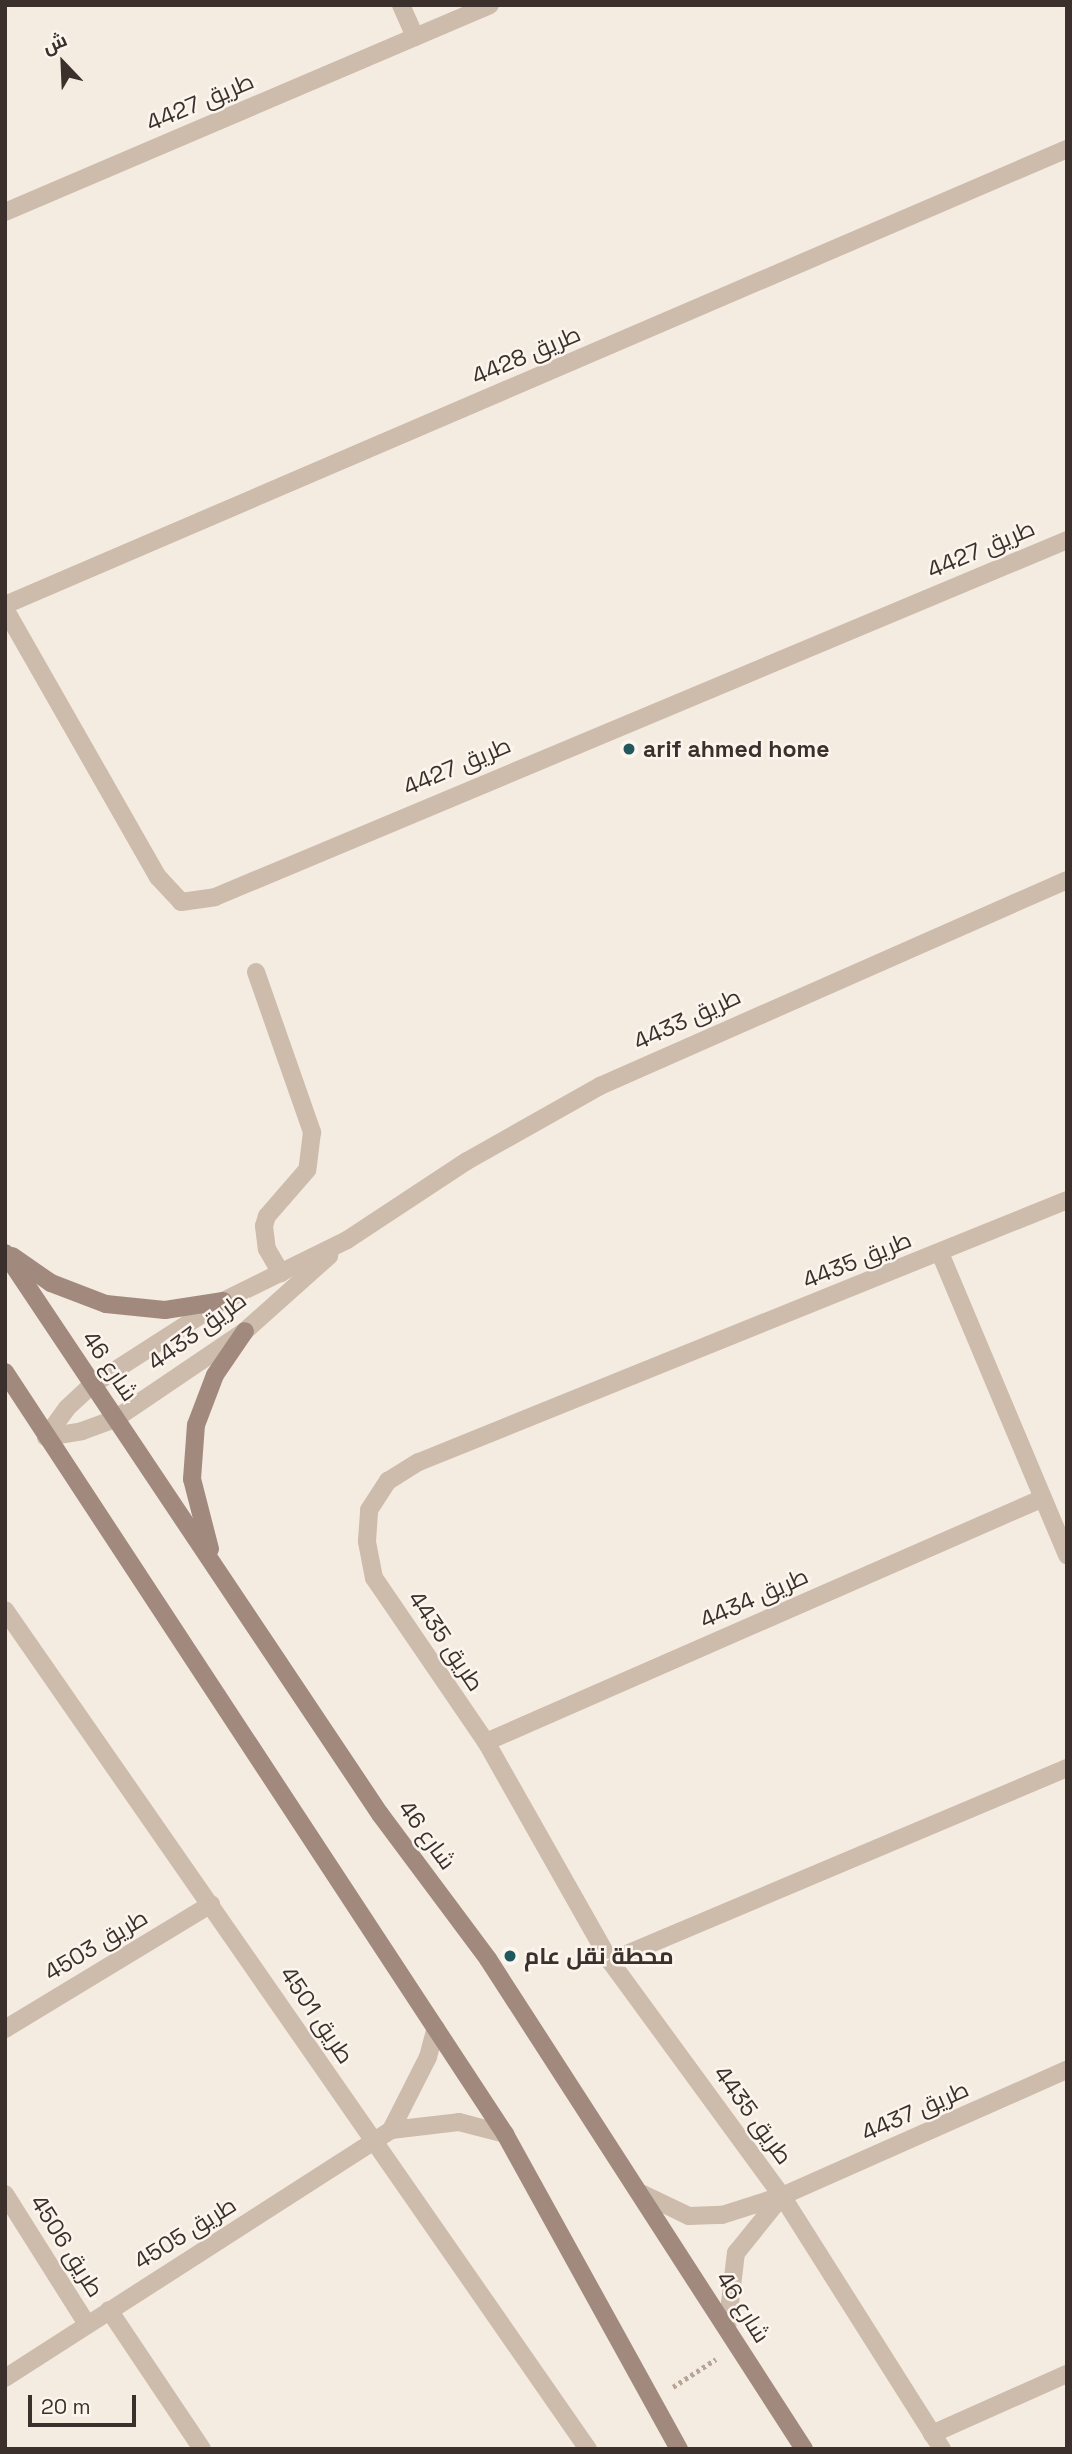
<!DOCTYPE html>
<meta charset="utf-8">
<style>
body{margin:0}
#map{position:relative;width:1072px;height:2454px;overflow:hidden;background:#f4ebe1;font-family:"Space Grotesk",Cairo,sans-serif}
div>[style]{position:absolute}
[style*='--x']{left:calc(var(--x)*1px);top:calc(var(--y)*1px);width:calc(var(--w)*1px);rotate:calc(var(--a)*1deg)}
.path>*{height:4.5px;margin-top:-2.25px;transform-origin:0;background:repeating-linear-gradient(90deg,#b9a596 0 3.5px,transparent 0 7px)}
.lane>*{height:18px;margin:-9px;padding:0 9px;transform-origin:9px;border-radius:9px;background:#cdbbac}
.street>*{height:18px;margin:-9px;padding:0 9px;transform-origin:9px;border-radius:9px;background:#cdbbac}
.secondary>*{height:18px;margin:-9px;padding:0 9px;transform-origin:9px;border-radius:9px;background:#a18a7d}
.dots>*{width:19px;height:19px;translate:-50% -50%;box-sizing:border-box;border:4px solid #fbf5ee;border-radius:50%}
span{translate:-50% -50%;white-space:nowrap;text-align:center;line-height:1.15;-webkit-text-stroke:5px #fbf5ee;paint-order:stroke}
.street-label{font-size:23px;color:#3b302b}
.poi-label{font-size:23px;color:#3b302b;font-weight:700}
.left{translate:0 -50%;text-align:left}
.frame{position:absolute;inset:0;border:7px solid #3b302b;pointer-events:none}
.north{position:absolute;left:28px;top:28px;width:70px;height:70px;-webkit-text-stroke:5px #fbf5ee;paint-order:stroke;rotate:337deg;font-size:19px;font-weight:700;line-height:28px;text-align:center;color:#3b302b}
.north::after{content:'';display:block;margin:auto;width:24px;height:32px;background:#3b302b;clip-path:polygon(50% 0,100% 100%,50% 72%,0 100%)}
.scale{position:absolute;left:28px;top:2395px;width:108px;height:32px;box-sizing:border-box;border:4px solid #3b302b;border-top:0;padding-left:9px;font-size:21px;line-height:24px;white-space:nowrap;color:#3b302b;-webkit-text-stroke:5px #fbf5ee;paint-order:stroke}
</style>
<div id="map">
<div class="path">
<div style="--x:673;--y:2387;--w:51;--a:-33.1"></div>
</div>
<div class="lane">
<div style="--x:256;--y:972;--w:170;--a:70.7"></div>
<div style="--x:312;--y:1132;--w:38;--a:97"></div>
<div style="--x:307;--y:1170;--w:61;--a:131"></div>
<div style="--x:267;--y:1216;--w:10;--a:107"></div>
<div style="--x:264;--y:1226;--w:23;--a:83"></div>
<div style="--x:267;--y:1249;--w:28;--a:60"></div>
</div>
<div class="street">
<div style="--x:401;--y:5;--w:35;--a:66"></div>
<div style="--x:5;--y:212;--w:527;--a:-23.11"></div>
<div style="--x:5;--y:605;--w:1156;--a:-23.24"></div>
<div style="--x:5;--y:609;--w:309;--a:60.3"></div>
<div style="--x:158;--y:877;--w:34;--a:47"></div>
<div style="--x:181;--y:902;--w:34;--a:-8"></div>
<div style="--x:215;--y:897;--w:924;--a:-22.73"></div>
<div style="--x:940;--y:1253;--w:328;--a:67.2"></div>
<div style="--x:46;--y:1437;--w:36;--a:-54"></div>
<div style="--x:67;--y:1408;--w:34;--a:-43"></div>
<div style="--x:92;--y:1385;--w:156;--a:-32.7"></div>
<div style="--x:223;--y:1301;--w:138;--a:-26.2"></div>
<div style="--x:347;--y:1240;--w:144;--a:-33.4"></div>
<div style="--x:467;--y:1161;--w:153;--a:-29.4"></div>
<div style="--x:600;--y:1086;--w:510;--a:-23.8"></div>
<div style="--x:46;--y:1437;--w:36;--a:-9"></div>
<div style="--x:82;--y:1431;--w:35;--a:-20"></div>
<div style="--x:115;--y:1419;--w:157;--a:-34.1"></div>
<div style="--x:245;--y:1331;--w:113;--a:-41.8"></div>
<div style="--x:5;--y:1610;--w:1022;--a:55.21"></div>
<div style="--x:486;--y:1742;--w:606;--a:-23.65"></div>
<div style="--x:610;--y:1961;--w:496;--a:-22.9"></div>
<div style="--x:5;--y:2029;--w:241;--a:-31.2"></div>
<div style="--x:391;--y:2130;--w:68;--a:-6.7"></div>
<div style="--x:459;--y:2122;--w:48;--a:14.6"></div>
<div style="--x:5;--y:2194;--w:154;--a:57.8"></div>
<div style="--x:643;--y:2194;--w:51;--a:25.6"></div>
<div style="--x:689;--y:2216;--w:33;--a:-2"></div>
<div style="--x:722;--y:2215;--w:63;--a:-17.6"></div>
<div style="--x:782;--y:2196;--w:312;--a:-23.9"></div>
<div style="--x:109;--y:2310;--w:167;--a:56.2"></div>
<div style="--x:727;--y:2328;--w:76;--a:-83.2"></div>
<div style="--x:736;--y:2253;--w:73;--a:-51.1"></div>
<div style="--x:5;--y:2378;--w:459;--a:-32.7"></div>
<div style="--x:391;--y:2130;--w:82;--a:-63.1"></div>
<div style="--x:428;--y:2057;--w:30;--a:-75"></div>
<div style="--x:932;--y:2434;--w:148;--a:-24"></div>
<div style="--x:942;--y:2449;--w:299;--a:-122.3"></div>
<div style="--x:782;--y:2196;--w:291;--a:-126.2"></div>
<div style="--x:610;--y:1961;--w:252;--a:-119.5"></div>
<div style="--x:486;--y:1742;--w:199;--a:-124.3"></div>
<div style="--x:374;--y:1578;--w:38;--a:-101"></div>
<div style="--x:367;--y:1541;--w:31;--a:-86"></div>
<div style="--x:369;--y:1510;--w:35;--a:-57"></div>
<div style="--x:388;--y:1481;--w:36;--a:-32"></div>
<div style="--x:419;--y:1462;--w:699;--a:-22.01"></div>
</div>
<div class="secondary">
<div style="--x:5;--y:1253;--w:675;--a:56.24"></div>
<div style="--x:380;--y:1814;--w:181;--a:53.3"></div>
<div style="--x:488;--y:1959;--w:583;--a:57.18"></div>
<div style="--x:12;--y:1256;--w:47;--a:34.7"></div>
<div style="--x:51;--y:1283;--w:59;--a:20.9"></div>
<div style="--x:106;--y:1304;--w:59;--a:5.8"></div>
<div style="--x:165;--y:1310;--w:59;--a:-8.8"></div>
<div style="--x:5;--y:1372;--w:911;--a:56.73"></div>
<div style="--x:505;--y:2134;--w:360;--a:61.1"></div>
<div style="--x:210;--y:1549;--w:72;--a:-104.4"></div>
<div style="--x:192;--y:1479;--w:54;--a:-85.8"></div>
<div style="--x:196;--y:1425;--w:53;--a:-69.2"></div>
<div style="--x:215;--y:1375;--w:53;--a:-55.7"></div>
</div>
<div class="dots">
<div style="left:629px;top:749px;background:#1f5a5e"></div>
<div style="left:510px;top:1956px;background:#1f5a5e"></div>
</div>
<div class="street-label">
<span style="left:200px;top:102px;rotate:-23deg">طريق 4427</span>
<span style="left:526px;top:355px;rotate:-23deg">طريق 4428</span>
<span style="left:981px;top:549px;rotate:-23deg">طريق 4427</span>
<span style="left:457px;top:766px;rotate:-23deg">طريق 4427</span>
<span style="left:687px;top:1019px;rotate:-25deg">طريق 4433</span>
<span style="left:857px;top:1260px;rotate:-22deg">طريق 4435</span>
<span style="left:197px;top:1331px;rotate:-36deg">طريق 4433</span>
<span style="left:110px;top:1366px;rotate:56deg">شارع 46</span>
<span style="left:754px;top:1598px;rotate:-24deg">طريق 4434</span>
<span style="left:446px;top:1641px;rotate:56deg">طريق 4435</span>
<span style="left:427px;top:1835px;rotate:54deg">شارع 46</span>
<span style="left:96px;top:1945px;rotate:-31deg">طريق 4503</span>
<span style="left:317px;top:2015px;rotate:56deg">طريق 4501</span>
<span style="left:915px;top:2111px;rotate:-24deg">طريق 4437</span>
<span style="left:753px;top:2115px;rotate:54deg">طريق 4435</span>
<span style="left:185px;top:2233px;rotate:-32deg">طريق 4505</span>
<span style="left:67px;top:2246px;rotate:58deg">طريق 4506</span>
<span style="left:743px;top:2307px;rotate:58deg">شارع 46</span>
</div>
<div class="poi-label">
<span class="left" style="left:643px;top:749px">arif ahmed home</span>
<span class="left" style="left:524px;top:1956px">محطة نقل عام</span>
</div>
<div class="frame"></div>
<div class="north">ش</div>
<div class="scale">20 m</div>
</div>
